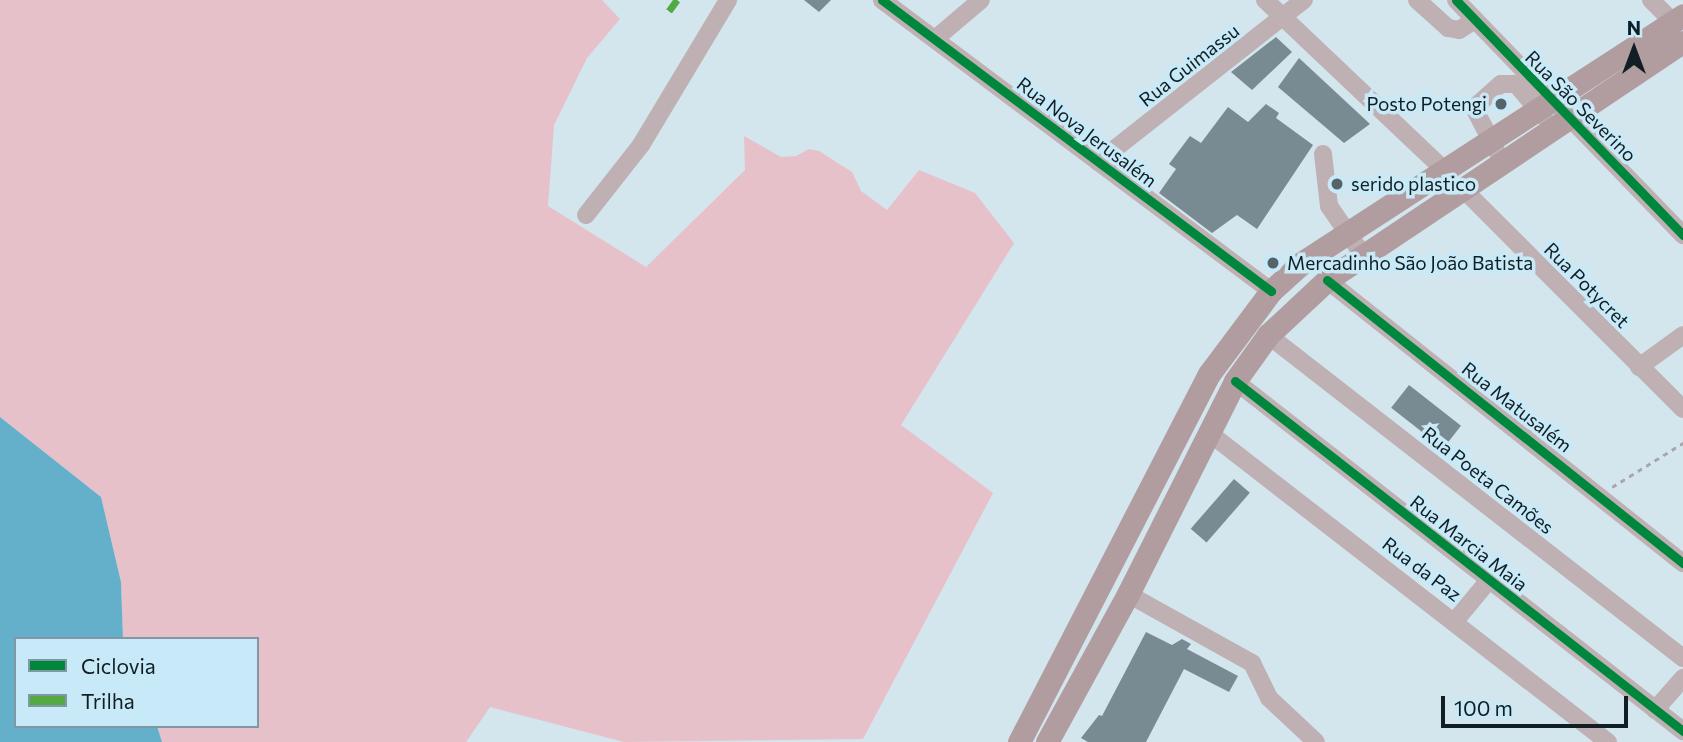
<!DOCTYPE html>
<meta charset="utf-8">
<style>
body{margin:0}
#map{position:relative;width:1683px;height:742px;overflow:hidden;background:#d3e5ed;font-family:Commissioner,sans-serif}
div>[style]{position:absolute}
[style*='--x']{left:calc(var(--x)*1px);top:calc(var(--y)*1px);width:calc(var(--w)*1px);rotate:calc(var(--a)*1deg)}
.green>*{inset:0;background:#e7c1c9}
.water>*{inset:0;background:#64b0cb}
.building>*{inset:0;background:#788a92;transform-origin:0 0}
.path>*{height:2.5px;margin-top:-1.25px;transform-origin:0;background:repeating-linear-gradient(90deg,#aba5a9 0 5px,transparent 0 10px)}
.minor>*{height:18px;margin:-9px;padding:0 9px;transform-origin:9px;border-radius:9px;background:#bfb0b3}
.major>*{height:23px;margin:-11.5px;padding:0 11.5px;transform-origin:11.5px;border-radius:11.5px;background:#b19da0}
.quiet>*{height:7px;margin-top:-3.5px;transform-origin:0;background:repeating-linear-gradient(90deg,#51aa43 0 14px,transparent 0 21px)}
.cycleway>*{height:9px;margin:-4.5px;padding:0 4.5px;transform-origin:4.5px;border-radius:4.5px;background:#00873e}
.dots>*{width:19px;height:19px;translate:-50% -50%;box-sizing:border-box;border:4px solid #c8eaf8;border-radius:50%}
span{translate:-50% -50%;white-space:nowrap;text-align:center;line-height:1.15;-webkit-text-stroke:7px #c8eaf8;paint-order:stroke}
.street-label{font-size:19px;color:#111e23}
.poi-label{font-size:19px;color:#111e23}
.right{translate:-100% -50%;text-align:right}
.left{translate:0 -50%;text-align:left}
.legend{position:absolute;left:14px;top:637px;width:245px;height:91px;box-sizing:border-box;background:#c8eaf8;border:2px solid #7f98a3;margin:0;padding:9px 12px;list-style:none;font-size:21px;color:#111e23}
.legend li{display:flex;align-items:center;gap:14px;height:35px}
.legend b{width:35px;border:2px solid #7f98a3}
.north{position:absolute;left:1599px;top:14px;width:70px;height:70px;-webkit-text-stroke:5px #c8eaf8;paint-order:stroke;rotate:0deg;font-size:19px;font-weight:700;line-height:28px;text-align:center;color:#111e23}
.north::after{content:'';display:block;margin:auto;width:24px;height:32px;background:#111e23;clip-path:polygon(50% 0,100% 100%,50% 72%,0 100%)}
.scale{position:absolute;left:1441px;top:696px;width:187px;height:32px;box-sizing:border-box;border:4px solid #111e23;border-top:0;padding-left:9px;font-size:21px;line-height:24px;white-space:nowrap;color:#111e23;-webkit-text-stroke:5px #c8eaf8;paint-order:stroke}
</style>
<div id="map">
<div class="green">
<div style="clip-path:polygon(0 0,602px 0,620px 19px,587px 58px,554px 125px,548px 206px,646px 267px,745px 170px,744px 136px,781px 157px,796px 156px,809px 149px,819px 151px,852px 172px,861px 191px,887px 210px,919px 170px,975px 193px,1014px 243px,901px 425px,993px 493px,863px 739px,624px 742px,490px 707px,466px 742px,162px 742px,157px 726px,257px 726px,257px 639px,123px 639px,121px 582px,101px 497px,0 417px)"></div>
</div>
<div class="water">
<div style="clip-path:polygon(0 417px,101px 497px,121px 582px,123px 639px,16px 639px,16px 726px,157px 726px,162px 742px,0 742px)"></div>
</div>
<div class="building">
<div style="clip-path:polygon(804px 0,831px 0,819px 12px)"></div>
<div style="clip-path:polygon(1276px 37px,1292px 52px,1252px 90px,1231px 72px)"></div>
<div style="clip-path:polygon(1299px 58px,1370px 124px,1344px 143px,1278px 87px)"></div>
<div style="clip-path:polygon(1266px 104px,1279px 113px,1276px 118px,1313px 145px,1257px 229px,1237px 215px,1212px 233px,1159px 193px,1176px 169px,1169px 164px,1190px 136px,1201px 143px,1228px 107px,1248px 122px)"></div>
<div style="left:1409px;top:385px;width:66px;height:29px;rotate:38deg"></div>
<div style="left:1234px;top:479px;width:21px;height:66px;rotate:41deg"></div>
<div style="clip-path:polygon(1146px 632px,1172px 645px,1182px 639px,1191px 644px,1187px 649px,1238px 676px,1229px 692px,1184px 669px,1146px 742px,1088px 742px,1081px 738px,1099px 715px,1102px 716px)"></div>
</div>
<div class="path">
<div style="--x:1612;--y:487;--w:84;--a:-31.8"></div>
</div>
<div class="minor">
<div style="--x:882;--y:0;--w:486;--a:36.8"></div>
<div style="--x:1265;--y:0;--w:250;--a:43.5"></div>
<div style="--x:1417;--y:0;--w:42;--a:42.1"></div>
<div style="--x:1448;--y:28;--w:11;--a:10"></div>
<div style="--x:1459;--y:30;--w:19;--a:-32"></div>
<div style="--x:1456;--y:0;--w:327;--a:46"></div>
<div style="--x:1651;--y:0;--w:30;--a:45"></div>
<div style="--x:935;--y:39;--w:60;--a:-40.3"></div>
<div style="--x:1496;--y:150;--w:47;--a:-117.6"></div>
<div style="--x:1474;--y:108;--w:36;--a:-42"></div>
<div style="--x:1501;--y:84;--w:15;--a:0"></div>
<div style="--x:1516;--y:84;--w:43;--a:49.7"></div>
<div style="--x:1323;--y:154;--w:52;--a:83.4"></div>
<div style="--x:1329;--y:206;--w:60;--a:55.2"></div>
<div style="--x:1098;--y:162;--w:262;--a:-38.2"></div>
<div style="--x:1463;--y:189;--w:311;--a:45"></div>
<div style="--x:586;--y:215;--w:89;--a:-51.8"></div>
<div style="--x:641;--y:145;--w:169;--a:-59"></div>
<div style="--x:1327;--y:280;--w:455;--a:38.5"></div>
<div style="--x:1268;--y:335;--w:526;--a:37.89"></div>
<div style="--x:1639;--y:367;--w:54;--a:-36"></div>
<div style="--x:1235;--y:381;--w:569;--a:38"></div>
<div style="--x:1208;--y:432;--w:506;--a:37.78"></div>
<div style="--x:1128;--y:594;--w:142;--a:29.1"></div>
<div style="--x:1252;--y:663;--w:39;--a:64"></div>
<div style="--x:1269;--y:698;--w:64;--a:43.1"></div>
<div style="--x:1455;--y:621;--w:53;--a:-50.3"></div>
<div style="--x:1655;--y:710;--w:43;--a:-48.8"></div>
</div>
<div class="major">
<div style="--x:1019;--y:742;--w:414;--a:-62.7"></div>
<div style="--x:1209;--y:374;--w:104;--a:-53.2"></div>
<div style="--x:1271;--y:291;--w:43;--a:-42.2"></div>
<div style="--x:1303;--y:262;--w:453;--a:-33"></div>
<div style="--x:1047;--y:742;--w:169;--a:-61.3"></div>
<div style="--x:1128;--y:594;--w:238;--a:-63.3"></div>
<div style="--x:1235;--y:381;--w:57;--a:-54.3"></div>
<div style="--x:1268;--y:335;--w:81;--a:-43"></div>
<div style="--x:1327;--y:280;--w:428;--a:-33.8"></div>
</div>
<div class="quiet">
<div style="--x:669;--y:11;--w:14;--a:-54"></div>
</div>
<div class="cycleway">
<div style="--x:882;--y:0;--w:486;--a:36.8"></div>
<div style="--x:1456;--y:0;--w:327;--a:46"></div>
<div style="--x:1327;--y:280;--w:455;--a:38.5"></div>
<div style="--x:1235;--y:381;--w:569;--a:38"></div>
</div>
<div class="dots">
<div style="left:1501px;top:104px;background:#55646a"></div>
<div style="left:1337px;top:184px;background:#55646a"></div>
<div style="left:1273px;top:263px;background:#55646a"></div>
</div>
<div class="street-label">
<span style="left:1189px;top:65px;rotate:-38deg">Rua Guimassu</span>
<span style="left:1581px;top:106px;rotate:45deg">Rua São Severino</span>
<span style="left:1087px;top:132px;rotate:37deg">Rua Nova Jerusalém</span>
<span style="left:1587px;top:285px;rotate:45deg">Rua Potycret</span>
<span style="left:1517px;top:407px;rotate:38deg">Rua Matusalém</span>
<span style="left:1488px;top:480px;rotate:38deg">Rua Poeta Camões</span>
<span style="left:1469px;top:543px;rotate:38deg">Rua Marcia Maia</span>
<span style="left:1422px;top:569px;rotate:37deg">Rua da Paz</span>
</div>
<div class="poi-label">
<span class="right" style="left:1487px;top:104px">Posto Potengi</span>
<span class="left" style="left:1351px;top:184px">serido plastico</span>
<span class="left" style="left:1287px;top:263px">Mercadinho São João Batista</span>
</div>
<ul class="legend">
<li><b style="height:9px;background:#00873e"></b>Ciclovia</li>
<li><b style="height:9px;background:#51aa43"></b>Trilha</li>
</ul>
<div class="north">N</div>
<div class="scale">100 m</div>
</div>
